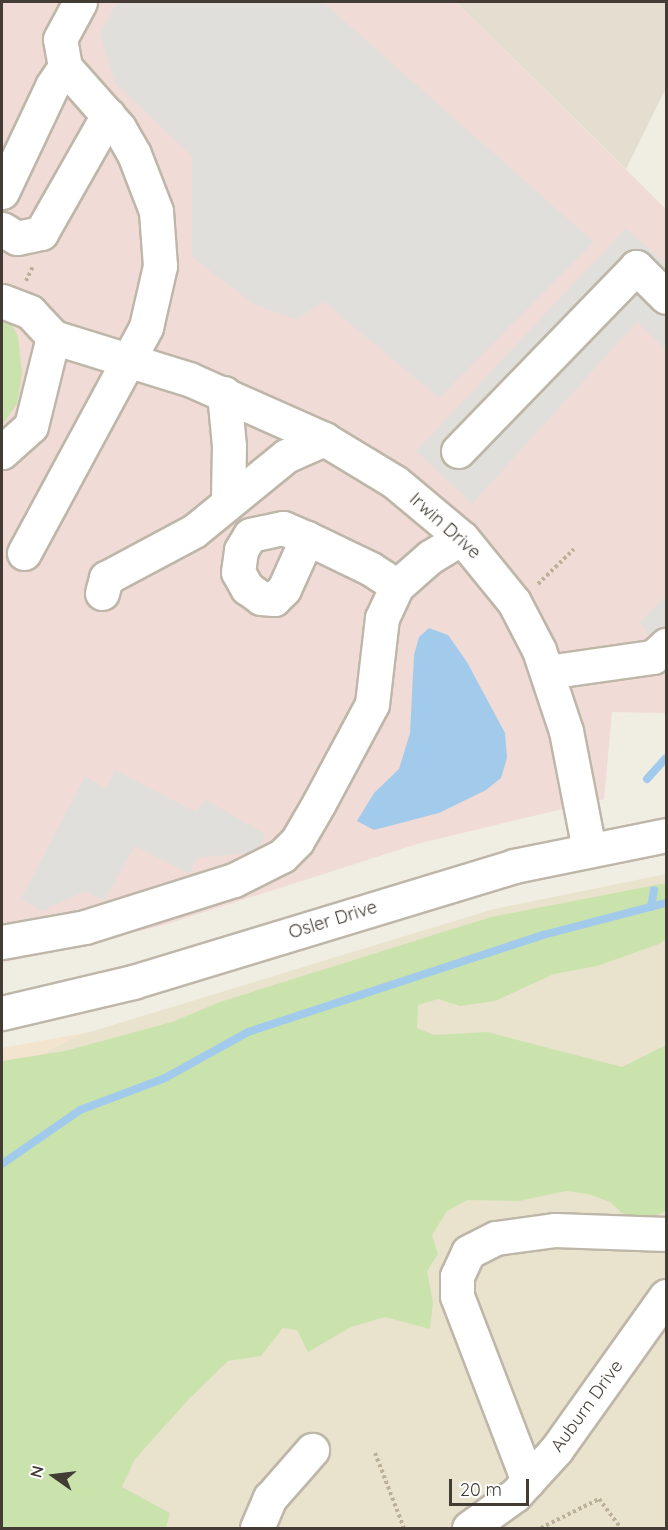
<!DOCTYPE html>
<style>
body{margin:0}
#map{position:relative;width:668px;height:1530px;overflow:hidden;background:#f0ede3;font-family:Quicksand,sans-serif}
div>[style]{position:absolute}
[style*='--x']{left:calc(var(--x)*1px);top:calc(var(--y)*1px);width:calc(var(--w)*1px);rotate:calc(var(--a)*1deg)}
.residential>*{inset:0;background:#e4ded1}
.commercial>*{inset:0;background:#f2e4ce}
.education>*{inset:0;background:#e9e2cd}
.medical>*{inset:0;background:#f1dbd6}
.green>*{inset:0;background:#cae3ad}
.parking>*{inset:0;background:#e1dfdb}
.water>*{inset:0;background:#a2cbeb}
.stream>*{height:8px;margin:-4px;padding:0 4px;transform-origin:4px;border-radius:4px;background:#a2cbeb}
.path>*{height:4px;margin-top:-2px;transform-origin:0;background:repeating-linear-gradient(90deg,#bcb098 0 3px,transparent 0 6px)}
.roads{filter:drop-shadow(2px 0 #beb7a9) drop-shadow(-2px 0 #beb7a9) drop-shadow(0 2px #beb7a9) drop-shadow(0 -2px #beb7a9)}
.minor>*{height:33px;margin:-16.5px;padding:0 16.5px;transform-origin:16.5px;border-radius:16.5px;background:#fff}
span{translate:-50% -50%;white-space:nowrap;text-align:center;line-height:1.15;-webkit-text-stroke:5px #fff;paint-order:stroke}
.street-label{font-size:18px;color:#423c34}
.frame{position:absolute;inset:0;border:3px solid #423c34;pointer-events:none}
.north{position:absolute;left:24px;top:1446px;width:60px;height:60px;-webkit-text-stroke:4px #fff;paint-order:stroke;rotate:284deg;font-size:16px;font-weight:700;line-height:24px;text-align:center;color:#423c34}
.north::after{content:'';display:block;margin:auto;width:21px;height:27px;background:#423c34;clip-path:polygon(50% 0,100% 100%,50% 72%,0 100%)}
.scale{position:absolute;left:449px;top:1479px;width:80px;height:27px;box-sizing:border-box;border:3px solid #423c34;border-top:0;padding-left:8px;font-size:18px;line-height:21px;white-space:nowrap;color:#423c34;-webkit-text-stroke:4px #fff;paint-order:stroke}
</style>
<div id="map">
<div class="residential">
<div style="clip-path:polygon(456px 2px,666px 2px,666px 88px,626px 169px)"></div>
</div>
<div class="commercial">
<div style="clip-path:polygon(106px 1029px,2px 1076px,2px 1048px)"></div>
</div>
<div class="education">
<div style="clip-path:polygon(666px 874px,666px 1528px,2px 1528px,2px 1076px,77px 1036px,494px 909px)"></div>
</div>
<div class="medical">
<div style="clip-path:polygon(2px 2px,456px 2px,666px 209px,666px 713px,612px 712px,604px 799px,417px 844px,164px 925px,2px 963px)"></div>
</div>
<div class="green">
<div style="clip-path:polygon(2px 317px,10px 322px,18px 336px,22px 374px,17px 404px,2px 425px)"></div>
<div style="clip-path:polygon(666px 883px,666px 939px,659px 944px,597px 966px,554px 974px,495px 1001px,460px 1006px,438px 999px,418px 1005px,417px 1028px,434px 1035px,487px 1032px,622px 1067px,666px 1045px,666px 1211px,648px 1219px,622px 1213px,610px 1202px,588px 1194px,566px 1191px,519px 1201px,468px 1200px,447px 1211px,432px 1235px,438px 1254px,427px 1271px,433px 1302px,430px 1329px,385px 1317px,351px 1327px,308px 1352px,297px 1330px,283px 1328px,261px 1356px,228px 1361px,189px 1399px,135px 1459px,122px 1487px,170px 1513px,166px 1528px,2px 1528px,2px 1061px,65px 1051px,172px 1022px,220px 1002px,491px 917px)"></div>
</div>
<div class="parking">
<div style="clip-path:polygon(117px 2px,323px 2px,594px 242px,439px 398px,324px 302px,296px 319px,255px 305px,192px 257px,192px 156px,115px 83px,100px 34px)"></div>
<div style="clip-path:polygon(626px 228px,666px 264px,666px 350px,637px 322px,472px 504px,416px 451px)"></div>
<div style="clip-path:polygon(666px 595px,666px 666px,640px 622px)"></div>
<div style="clip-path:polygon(115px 770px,196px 812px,205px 799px,265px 834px,257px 852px,197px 858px,190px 874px,135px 846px,104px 901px,86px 891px,42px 911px,21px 899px,85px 776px,105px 789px)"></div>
</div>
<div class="water">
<div style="clip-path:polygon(429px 628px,448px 635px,467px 662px,505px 733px,507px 758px,501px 778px,486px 790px,439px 813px,374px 830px,357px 821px,374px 793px,399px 769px,410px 733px,414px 655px,419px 637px)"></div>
</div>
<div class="stream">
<div style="--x:647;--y:779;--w:28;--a:-48"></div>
<div style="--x:651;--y:907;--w:17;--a:-80"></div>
<div style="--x:2;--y:1164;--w:95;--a:-34.7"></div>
<div style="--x:80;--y:1110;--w:91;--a:-20.6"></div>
<div style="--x:165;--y:1078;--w:95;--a:-29"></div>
<div style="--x:248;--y:1032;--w:311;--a:-18.2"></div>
<div style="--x:543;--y:935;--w:127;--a:-14.6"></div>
</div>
<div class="path">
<div style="--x:26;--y:281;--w:17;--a:-65"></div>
<div style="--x:538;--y:584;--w:50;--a:-44.2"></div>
<div style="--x:375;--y:1453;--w:80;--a:68.9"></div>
<div style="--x:541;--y:1528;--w:65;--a:-26.6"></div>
<div style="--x:599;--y:1499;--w:36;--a:53"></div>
</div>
<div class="roads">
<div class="minor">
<div style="--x:2;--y:192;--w:117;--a:-64.7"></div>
<div style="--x:52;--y:86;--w:23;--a:-56"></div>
<div style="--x:2;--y:229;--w:17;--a:31"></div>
<div style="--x:17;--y:238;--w:25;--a:-12"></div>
<div style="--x:41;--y:233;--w:136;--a:-60.4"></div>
<div style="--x:2;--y:301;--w:30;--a:21"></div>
<div style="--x:30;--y:312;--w:34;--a:47"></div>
<div style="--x:53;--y:337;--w:92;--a:103.9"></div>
<div style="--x:31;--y:426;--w:39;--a:138"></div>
<div style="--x:53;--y:337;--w:142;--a:17.2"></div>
<div style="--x:189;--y:379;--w:148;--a:24"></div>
<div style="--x:324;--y:439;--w:83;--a:31.2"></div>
<div style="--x:395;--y:482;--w:87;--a:39.9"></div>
<div style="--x:462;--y:538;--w:82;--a:50.9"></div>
<div style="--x:514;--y:602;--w:54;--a:62.5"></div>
<div style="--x:539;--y:650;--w:85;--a:71.6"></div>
<div style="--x:566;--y:731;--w:120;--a:79"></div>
<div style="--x:224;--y:393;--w:53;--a:84.6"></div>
<div style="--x:229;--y:446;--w:53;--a:91.1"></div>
<div style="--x:458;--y:451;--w:256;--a:-45.9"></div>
<div style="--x:636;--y:267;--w:42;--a:45"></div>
<div style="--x:307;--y:538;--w:56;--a:114.3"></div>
<div style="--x:284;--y:589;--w:14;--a:135"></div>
<div style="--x:274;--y:599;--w:13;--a:-176"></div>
<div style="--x:261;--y:598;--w:17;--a:-144"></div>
<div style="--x:247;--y:588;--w:18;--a:-119"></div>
<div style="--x:238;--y:572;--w:22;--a:-82"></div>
<div style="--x:241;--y:550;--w:17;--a:-59"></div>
<div style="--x:250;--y:535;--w:34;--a:-12"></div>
<div style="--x:283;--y:528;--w:26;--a:23"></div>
<div style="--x:307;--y:538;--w:71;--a:25.8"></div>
<div style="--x:371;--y:569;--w:31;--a:33"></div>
<div style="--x:24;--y:553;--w:257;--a:-61.6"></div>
<div style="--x:146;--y:327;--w:63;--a:-77.1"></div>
<div style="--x:160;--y:266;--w:55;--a:-94.2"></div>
<div style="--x:156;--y:211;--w:61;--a:-111.1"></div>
<div style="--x:134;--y:154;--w:30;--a:-120"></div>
<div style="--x:119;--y:128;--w:81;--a:-131.5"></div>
<div style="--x:65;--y:67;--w:28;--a:-100"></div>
<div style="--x:60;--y:39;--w:42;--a:-61.6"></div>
<div style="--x:102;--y:593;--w:16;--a:-75"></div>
<div style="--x:106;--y:578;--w:100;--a:-28.1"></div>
<div style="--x:194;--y:531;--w:119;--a:-39.2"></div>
<div style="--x:286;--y:456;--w:42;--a:-24.1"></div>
<div style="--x:547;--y:672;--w:107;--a:-8.1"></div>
<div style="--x:653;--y:657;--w:18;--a:-43"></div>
<div style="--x:2;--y:942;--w:84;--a:-10.2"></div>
<div style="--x:85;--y:927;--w:156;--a:-17.5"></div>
<div style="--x:234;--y:880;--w:54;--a:-26.6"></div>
<div style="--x:282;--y:856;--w:21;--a:-45"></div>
<div style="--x:297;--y:841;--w:44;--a:-59.9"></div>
<div style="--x:319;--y:803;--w:112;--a:-61.8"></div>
<div style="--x:372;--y:704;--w:87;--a:-83.4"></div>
<div style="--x:382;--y:618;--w:35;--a:-65"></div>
<div style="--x:397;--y:586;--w:44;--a:-41.3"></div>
<div style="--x:430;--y:557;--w:37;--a:-31"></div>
<div style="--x:2;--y:1013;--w:135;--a:-13.3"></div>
<div style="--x:133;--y:982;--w:398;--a:-16.9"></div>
<div style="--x:514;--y:866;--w:155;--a:-11.5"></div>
<div style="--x:528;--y:1481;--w:198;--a:-111"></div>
<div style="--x:457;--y:1296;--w:20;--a:-90"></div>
<div style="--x:457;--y:1276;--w:26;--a:-65"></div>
<div style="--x:468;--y:1252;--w:31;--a:-27"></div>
<div style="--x:496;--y:1238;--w:60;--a:-7.7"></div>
<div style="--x:555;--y:1230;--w:111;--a:2.1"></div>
<div style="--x:257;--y:1528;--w:33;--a:-67"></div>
<div style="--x:270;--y:1498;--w:64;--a:-48.8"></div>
<div style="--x:469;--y:1528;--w:57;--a:-35.7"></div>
<div style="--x:515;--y:1495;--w:61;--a:-47.7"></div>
<div style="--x:556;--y:1450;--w:189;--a:-54.5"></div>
</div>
</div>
<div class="street-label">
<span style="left:445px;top:526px;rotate:42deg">Irwin Drive</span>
<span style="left:333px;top:920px;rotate:-17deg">Osler Drive</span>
<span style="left:587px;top:1406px;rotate:-54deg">Auburn Drive</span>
</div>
<div class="frame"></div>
<div class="north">N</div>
<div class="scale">20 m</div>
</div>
